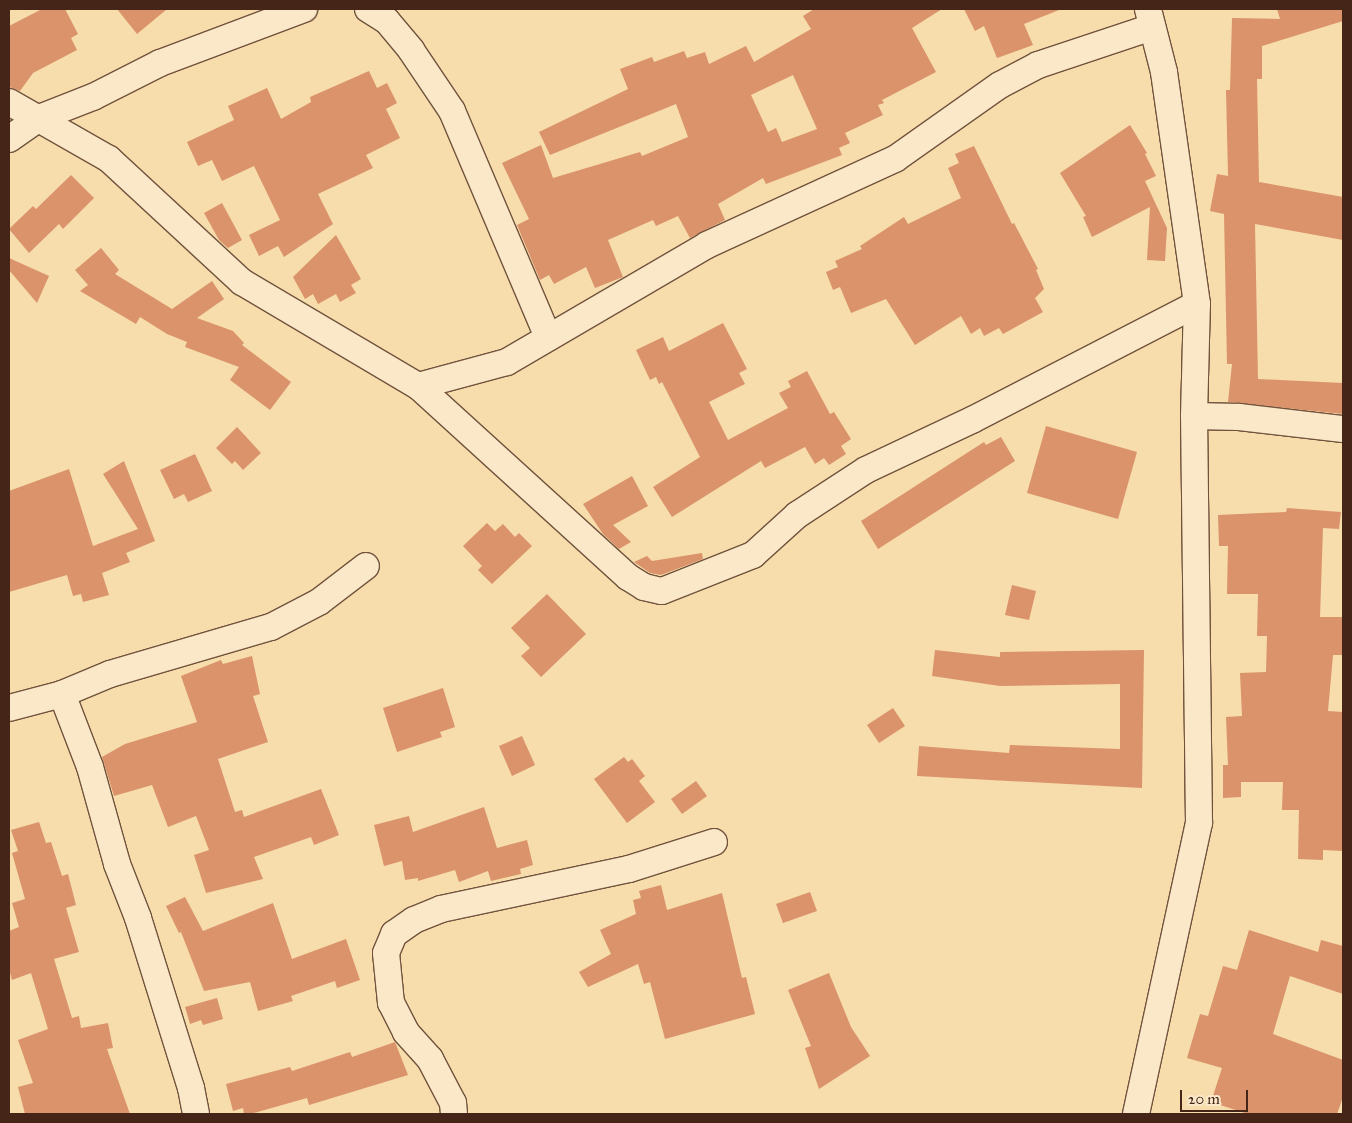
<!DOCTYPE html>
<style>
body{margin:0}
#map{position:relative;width:1352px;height:1123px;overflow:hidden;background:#f7dcac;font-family:"IM FELL Great Primer",serif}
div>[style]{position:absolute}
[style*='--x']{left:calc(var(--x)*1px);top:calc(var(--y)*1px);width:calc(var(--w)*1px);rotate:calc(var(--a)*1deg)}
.building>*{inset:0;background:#da936a}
.roads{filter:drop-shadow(1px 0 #71533d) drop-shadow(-1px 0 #71533d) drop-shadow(0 1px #71533d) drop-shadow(0 -1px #71533d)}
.minor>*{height:26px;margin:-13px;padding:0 13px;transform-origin:13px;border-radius:13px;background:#fae8c9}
span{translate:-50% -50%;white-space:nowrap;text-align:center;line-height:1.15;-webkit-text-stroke:4px #fae8c9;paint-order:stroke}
.frame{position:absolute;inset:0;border:10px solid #442518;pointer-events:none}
.scale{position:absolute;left:1180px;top:1090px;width:68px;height:22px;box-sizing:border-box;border:2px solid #442518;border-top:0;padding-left:6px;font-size:15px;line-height:18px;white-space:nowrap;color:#442518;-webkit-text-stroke:4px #fae8c9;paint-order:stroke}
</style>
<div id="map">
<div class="building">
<div style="clip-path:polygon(42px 9px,65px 9px,78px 34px,71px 38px,77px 50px,33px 73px,20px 91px,9px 87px,9px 26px)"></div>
<div style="clip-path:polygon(117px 9px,167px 9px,137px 34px)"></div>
<div style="clip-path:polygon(evenodd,814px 9px,942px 9px,912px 28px,936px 72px,882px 100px,884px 103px,878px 105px,883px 115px,845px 133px,850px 143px,839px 148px,842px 155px,766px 184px,763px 178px,718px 204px,725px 220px,690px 238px,678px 216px,656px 226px,653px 220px,608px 240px,623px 277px,595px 288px,586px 267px,554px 284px,549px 275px,540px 280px,517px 225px,529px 219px,502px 163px,541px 145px,553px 178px,640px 152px,642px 156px,688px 137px,676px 104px,550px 155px,539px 132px,628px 89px,620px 69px,652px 57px,654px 62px,684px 51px,687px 58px,705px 52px,709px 64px,746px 46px,754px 62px,811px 29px,803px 16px,814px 9px,793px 75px,817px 129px,782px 142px,776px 128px,768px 132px,751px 95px,793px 75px)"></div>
<div style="clip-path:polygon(964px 9px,1059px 9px,1059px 10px,1024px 24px,1033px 45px,997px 58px,984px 26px,975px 31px)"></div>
<div style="clip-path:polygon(1277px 9px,1343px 9px,1343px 21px,1262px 46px,1262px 79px,1257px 79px,1259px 182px,1343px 197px,1343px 240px,1255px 224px,1258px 379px,1343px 383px,1343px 414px,1228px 402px,1232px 364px,1227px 364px,1224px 214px,1210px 211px,1217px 174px,1228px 176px,1226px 90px,1230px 90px,1232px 18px,1280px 19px)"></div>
<div style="clip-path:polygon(369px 71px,377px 88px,387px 83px,397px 103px,386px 109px,400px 138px,366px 155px,373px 168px,318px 194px,333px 224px,284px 257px,278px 246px,259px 256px,249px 235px,280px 220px,254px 166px,222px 181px,212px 160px,198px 166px,187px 142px,234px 120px,228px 106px,267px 88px,281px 119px,311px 102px,310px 97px)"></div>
<div style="clip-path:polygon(1130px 125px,1147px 153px,1145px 154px,1156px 176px,1145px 181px,1167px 228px,1165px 261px,1147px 260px,1150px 207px,1092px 237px,1083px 217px,1086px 216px,1060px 173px)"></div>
<div style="clip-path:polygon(974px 146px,1012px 224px,1014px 223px,1038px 269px,1036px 270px,1044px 289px,1035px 298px,1043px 312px,1003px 334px,999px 328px,984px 336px,980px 328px,971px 334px,961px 316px,915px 345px,886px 299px,851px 313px,840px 287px,833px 290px,826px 272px,838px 267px,835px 261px,862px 249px,860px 246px,904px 217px,908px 224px,961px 198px,948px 168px,959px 163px,955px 154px)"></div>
<div style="clip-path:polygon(71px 175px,94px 198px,63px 229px,59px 224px,29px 253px,9px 229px,33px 206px,36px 209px)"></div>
<div style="clip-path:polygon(222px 203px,242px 240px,228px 248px,219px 240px,204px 213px)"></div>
<div style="clip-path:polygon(336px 235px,361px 279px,351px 285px,356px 293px,340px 302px,336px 294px,318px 304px,313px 294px,305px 299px,293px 277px)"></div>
<div style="clip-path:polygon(101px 248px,119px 270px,115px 274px,172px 309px,212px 281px,224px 299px,197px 318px,233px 331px,244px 343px,242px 345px,291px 382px,270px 410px,230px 380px,239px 367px,185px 347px,187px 342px,167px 334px,140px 317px,136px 324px,80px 291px,88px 285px,75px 270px)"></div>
<div style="clip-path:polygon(9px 258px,49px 276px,37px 303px,9px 270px)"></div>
<div style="clip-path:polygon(723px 323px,747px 369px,739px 373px,745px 384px,709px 402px,728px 440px,788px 408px,779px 393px,791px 387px,788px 381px,807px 371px,830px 414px,834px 412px,851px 439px,841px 446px,846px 454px,829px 465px,824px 458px,815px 464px,805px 447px,765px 468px,761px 461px,672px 517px,653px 487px,700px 457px,662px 382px,659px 384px,656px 377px,650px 380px,636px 350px,663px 337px,669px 351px)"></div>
<div style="clip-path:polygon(1046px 426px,1137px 452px,1118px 519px,1027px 493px)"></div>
<div style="clip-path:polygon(237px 427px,261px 453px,243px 470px,235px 461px,232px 464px,216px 448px)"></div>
<div style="clip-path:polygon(1001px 437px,1015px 461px,878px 549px,861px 521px,984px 442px,986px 445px)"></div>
<div style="clip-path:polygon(195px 454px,212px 491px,188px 502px,184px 494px,174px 499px,160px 470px)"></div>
<div style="clip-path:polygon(124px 461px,155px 541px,126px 553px,130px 562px,102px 573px,109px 595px,83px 602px,81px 594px,73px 596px,67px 575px,9px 592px,9px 491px,69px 469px,93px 546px,138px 529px,103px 474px)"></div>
<div style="clip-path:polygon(632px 476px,648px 506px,613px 525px,631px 542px,619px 549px,603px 534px,583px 504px)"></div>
<div style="clip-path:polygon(1287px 508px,1341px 512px,1339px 529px,1323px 528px,1320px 617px,1343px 617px,1343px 655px,1333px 655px,1328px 711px,1343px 712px,1343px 851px,1323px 850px,1323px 860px,1298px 859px,1299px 810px,1282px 810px,1283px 782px,1241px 782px,1241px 797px,1223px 798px,1223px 765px,1228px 765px,1226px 717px,1242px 716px,1240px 673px,1266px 672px,1267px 636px,1257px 636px,1258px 594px,1227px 594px,1228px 546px,1219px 546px,1218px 515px,1286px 512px)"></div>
<div style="clip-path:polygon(487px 523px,495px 531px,503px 524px,515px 537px,519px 533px,532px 546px,492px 584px,478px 570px,482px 566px,463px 546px)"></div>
<div style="clip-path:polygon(702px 553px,703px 559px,661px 575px,650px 573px,634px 562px,647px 556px,652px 561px)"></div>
<div style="clip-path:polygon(1012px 585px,1036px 591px,1029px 620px,1005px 615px)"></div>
<div style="clip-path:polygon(547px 594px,586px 634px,541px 677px,521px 656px,530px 648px,511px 628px)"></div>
<div style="clip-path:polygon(935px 650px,1000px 657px,1000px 652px,1144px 650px,1142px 788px,917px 776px,919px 746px,1009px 753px,1010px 745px,1120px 749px,1120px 684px,1000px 686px,932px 676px)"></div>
<div style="clip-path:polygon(252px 656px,260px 694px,253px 696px,268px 742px,218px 759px,235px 812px,242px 810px,244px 817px,321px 789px,339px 835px,314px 845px,311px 837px,254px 857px,263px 879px,206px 893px,194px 855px,209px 850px,196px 816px,168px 827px,152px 785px,114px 796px,102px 757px,125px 744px,197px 722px,181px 676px,221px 660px,223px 664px)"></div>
<div style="clip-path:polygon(443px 688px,455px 727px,440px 732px,442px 737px,397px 752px,383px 708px)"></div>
<div style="clip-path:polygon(893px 708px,905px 726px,879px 743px,867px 725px)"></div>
<div style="clip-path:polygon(522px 736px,535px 765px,512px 776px,499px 746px)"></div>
<div style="clip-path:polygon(624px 757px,628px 762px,632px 759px,645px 776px,639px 781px,655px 802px,627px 823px,594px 779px)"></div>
<div style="clip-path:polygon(696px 781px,707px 796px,682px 814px,671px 799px)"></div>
<div style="clip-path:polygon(484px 807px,497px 848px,527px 840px,533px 865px,520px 869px,521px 874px,491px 881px,488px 871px,459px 882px,455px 870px,418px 881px,418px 878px,405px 880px,402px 861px,384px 866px,374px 825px,409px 816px,413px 832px)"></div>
<div style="clip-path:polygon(39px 822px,46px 843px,51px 842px,62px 876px,68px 874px,76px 905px,66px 908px,79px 952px,54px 959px,72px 1018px,79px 1016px,81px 1028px,108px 1023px,113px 1048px,107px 1049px,130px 1114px,25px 1114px,18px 1087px,33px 1083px,18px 1040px,48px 1029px,31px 973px,12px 980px,9px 969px,9px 931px,19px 927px,12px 903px,25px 899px,12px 853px,18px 851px,11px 830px)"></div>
<div style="clip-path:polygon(661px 885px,667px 910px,722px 893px,742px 978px,746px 977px,755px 1014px,665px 1039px,650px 982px,644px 984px,638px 964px,588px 987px,579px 972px,611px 954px,600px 930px,636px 914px,633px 900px,641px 898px,639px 891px)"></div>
<div style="clip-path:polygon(810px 892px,817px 911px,783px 923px,776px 904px)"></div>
<div style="clip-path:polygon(185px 897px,203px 931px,273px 903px,292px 959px,346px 939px,360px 980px,337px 988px,335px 981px,291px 996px,293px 1001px,258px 1011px,250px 982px,204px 991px,181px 932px,179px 933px,166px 906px)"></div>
<div style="clip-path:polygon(1249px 930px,1318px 952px,1321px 940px,1343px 946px,1343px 994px,1290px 976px,1273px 1034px,1343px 1060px,1343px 1097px,1337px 1114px,1248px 1114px,1211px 1102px,1222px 1068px,1187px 1058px,1200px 1014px,1208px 1016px,1223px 966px,1237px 970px)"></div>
<div style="clip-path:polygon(829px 973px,851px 1027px,870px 1056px,819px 1089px,805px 1048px,811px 1046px,788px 990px)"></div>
<div style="clip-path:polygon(217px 998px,223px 1019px,203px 1025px,201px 1020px,190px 1024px,185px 1007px)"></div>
<div style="clip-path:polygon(395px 1042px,408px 1075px,309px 1105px,307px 1098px,250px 1114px,244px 1114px,243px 1108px,233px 1111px,226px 1084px,290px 1067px,292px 1071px,350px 1052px,352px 1057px)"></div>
</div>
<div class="roads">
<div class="minor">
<div style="--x:368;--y:9;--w:22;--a:32"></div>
<div style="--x:387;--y:21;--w:38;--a:50"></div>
<div style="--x:411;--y:50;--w:73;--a:56.1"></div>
<div style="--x:452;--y:111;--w:246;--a:67"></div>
<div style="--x:9;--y:102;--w:115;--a:29.7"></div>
<div style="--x:109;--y:159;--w:181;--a:42.8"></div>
<div style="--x:242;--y:282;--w:204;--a:30.6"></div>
<div style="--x:418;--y:386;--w:284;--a:42.3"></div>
<div style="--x:628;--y:577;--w:19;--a:32"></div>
<div style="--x:644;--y:587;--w:18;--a:13"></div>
<div style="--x:662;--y:591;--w:98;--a:-21.6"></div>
<div style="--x:753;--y:555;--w:59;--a:-42.3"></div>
<div style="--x:797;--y:515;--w:82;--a:-33.1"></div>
<div style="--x:866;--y:470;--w:117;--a:-25.3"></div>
<div style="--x:972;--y:420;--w:253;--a:-27.3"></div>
<div style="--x:9;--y:139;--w:37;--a:-35"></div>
<div style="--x:39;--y:118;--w:58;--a:-21.3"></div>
<div style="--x:93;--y:97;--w:75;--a:-26.9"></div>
<div style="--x:160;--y:63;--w:154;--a:-20.6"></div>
<div style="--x:418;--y:386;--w:92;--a:-15.1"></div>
<div style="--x:507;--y:362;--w:232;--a:-30.3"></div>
<div style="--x:707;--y:245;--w:207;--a:-24.6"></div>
<div style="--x:895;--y:159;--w:128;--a:-35.2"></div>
<div style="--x:1000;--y:85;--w:43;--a:-27.8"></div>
<div style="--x:1038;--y:65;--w:120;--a:-18.4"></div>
<div style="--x:1194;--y:416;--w:45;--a:1.3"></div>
<div style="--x:1239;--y:417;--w:105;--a:6.6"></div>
<div style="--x:62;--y:694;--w:78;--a:69"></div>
<div style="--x:90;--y:767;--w:101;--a:74.4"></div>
<div style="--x:117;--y:864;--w:58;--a:68.7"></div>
<div style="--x:138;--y:918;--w:178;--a:72.7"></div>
<div style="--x:191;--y:1088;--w:26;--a:79"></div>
<div style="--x:9;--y:708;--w:55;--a:-14.8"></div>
<div style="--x:62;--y:694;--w:52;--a:-22.6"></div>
<div style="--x:110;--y:674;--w:168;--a:-16.3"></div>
<div style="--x:271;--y:627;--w:54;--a:-27.5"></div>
<div style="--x:319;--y:602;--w:59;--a:-37.5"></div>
<div style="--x:454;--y:1114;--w:11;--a:-95"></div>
<div style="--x:453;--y:1103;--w:50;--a:-117.6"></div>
<div style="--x:430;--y:1059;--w:36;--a:-132"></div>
<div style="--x:406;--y:1032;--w:33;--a:-117"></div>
<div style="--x:391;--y:1003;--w:50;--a:-95.7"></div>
<div style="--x:386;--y:953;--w:21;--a:-67"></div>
<div style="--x:394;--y:934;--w:24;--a:-35"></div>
<div style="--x:414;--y:920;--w:29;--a:-22"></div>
<div style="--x:441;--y:909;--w:192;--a:-12"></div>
<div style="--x:629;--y:869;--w:89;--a:-17.6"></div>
<div style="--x:1136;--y:1114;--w:298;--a:-77.8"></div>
<div style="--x:1199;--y:823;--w:407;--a:-90.7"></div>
<div style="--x:1194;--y:416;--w:112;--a:-88.5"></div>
<div style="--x:1197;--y:304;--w:234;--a:-98.1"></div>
<div style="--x:1164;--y:72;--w:65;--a:-104.3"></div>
</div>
</div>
<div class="frame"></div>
<div class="scale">20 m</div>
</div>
